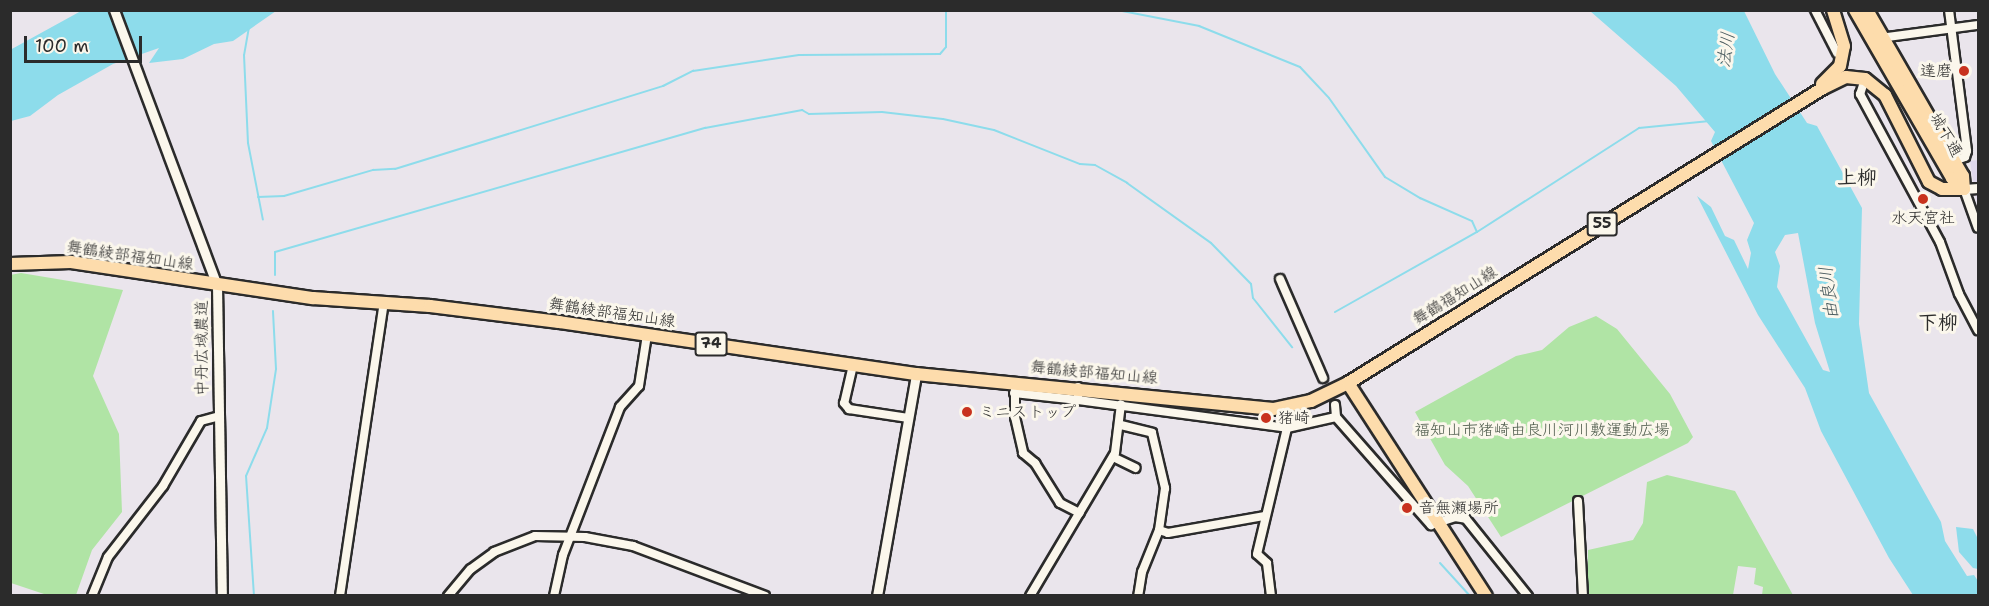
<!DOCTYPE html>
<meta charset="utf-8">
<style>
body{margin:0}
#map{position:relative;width:1989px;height:606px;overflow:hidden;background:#eae5ec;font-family:"Shantell Sans","Klee One",sans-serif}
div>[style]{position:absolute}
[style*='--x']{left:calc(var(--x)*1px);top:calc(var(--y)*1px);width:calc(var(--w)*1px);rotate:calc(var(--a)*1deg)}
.built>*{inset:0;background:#dfd8ec}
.green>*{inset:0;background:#b0e4a5}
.water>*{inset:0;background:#8ddceb}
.stream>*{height:2px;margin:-1px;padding:0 1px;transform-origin:1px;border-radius:1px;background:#8ddceb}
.minor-tunnel>*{height:8px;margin-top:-4px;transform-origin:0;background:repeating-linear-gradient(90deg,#c4c0c5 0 8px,transparent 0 12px)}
.roads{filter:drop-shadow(2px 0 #2b2b2b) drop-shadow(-2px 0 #2b2b2b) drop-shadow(0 2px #2b2b2b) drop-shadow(0 -2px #2b2b2b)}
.minor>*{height:8px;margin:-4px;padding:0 4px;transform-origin:4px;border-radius:4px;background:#fbf7ec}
.tertiary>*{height:9px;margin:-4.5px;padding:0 4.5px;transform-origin:4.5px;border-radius:4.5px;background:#fbf7ec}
.primary>*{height:12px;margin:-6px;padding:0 6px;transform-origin:6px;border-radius:6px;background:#fddcac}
.dots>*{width:16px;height:16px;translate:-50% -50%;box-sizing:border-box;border:3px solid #fbf7ec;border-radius:50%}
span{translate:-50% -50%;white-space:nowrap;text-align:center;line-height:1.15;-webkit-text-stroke:6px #fbf7ec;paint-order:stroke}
.shield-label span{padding:2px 4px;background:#fbf7ec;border:2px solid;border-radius:4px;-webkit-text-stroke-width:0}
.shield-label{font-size:15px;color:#2b2b2b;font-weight:700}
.poi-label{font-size:16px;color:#2b2b2b}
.right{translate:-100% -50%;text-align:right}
.left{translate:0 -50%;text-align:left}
.street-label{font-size:16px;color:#2b2b2b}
.park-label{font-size:16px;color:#4c594a}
.water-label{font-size:18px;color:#44575b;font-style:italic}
.quarter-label{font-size:20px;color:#2b2b2b;font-weight:700}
.frame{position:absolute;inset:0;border:12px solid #2b2b2b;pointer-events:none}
.scale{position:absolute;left:24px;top:36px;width:118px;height:27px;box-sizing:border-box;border:3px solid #2b2b2b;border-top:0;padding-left:8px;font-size:18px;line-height:21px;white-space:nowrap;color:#2b2b2b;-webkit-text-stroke:4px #fbf7ec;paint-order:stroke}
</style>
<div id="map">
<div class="built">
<div style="clip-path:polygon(1978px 160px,1978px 211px,1970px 161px)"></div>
</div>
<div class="green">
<div style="clip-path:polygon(21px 273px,123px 290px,93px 376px,119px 434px,122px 512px,92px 550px,76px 595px,47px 595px,11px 583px,10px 275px)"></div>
<div style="clip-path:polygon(1596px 316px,1617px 329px,1670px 394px,1693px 437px,1688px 443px,1501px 537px,1468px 486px,1445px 465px,1415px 412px,1516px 356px,1542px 350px,1569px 327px)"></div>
<div style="clip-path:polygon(1667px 475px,1735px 491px,1793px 595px,1762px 595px,1763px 587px,1754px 584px,1756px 568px,1738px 566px,1733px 595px,1587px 595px,1588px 550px,1633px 540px,1643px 523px,1647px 482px)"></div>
</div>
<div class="water">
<div style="clip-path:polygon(81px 11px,276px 11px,233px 41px,214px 44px,183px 59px,149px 63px,159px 48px,113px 64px,58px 95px,30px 116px,11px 121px,10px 50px)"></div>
<div style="clip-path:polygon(evenodd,1590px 11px,1744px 11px,1775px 74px,1807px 123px,1817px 126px,1862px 208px,1859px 324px,1869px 393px,1941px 522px,1945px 541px,1967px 576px,1974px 575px,1978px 581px,1978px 595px,1913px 595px,1889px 558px,1821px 431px,1805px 388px,1758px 315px,1697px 196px,1711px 207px,1725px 236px,1734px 240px,1748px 269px,1751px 253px,1747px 240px,1754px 223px,1711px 141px,1715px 132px,1676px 86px,1590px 11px,1798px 233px,1815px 323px,1830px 372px,1823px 370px,1777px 287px,1780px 266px,1775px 252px,1785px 235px,1798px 233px)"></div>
<div style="clip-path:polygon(1956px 527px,1973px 529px,1978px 539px,1978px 569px,1973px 568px,1959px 552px)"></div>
</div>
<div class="stream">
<div style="--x:1117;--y:10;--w:84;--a:11"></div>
<div style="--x:1199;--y:26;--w:109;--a:22.1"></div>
<div style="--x:1300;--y:67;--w:42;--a:46.9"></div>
<div style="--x:1329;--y:98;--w:97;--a:54.7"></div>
<div style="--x:1385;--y:177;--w:41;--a:31"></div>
<div style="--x:1420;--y:198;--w:57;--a:23.9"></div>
<div style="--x:1472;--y:221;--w:12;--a:66"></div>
<div style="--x:249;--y:27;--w:28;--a:100"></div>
<div style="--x:244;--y:55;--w:88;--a:87.4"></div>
<div style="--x:248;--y:143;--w:78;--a:79"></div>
<div style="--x:258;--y:197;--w:26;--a:-2"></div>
<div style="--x:284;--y:196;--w:93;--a:-16.3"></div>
<div style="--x:373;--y:170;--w:22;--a:-3"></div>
<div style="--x:395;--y:169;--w:281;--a:-17.2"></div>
<div style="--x:663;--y:86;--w:34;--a:-27"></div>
<div style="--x:693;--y:71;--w:107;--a:-8.6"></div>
<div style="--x:799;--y:55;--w:141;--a:-0.4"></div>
<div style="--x:940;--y:54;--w:9;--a:-49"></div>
<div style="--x:946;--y:47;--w:37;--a:-90"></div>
<div style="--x:275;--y:275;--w:23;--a:-90"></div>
<div style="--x:275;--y:252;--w:448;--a:-16.1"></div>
<div style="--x:705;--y:128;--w:99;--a:-10.5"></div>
<div style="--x:802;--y:110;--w:8;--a:30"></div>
<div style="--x:809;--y:114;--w:73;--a:-1.6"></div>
<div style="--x:882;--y:112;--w:61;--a:6.5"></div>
<div style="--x:943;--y:119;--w:52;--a:12.2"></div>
<div style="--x:994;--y:130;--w:92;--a:21.6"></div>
<div style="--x:1080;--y:164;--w:15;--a:4"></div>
<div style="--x:1095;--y:165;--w:37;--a:29"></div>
<div style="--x:1127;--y:183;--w:103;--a:35.5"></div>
<div style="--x:1211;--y:243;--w:57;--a:45.7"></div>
<div style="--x:1251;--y:284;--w:14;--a:82"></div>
<div style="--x:1253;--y:298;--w:63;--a:51.5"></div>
<div style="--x:1335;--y:312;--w:163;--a:-29.4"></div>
<div style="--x:1477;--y:232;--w:193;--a:-32.7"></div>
<div style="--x:1639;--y:128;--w:71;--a:-5.6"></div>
<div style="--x:1440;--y:563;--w:45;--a:47.7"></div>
<div style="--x:254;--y:596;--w:120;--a:-93.8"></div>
<div style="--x:246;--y:476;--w:52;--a:-66.4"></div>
<div style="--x:267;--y:428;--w:60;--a:-81.3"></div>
<div style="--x:276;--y:369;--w:58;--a:-93"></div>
</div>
<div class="minor-tunnel">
<div style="--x:1323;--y:378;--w:30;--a:66"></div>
</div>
<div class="roads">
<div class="minor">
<div style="--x:1815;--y:10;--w:48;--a:62.9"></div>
<div style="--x:1949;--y:10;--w:142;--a:82.7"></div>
<div style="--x:1967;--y:151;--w:6;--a:108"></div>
<div style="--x:1965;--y:157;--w:12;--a:160"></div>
<div style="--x:1880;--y:38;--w:99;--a:-7.6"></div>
<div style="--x:1865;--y:79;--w:16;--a:108"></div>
<div style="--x:1860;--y:94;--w:168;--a:61.6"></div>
<div style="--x:1940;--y:242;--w:55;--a:69.9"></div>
<div style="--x:1959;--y:294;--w:41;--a:62.2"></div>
<div style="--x:1964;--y:189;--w:41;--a:70.3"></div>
<div style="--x:1280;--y:279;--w:108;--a:66.5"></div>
<div style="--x:853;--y:365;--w:39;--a:103"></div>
<div style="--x:844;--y:403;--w:8;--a:50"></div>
<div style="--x:849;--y:409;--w:60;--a:8.7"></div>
<div style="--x:1015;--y:382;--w:35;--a:90"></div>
<div style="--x:1015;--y:417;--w:37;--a:77"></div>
<div style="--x:1023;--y:453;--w:16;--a:40"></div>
<div style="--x:1035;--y:463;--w:47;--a:58"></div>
<div style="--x:1060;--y:503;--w:22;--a:27"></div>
<div style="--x:1078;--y:387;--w:13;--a:90"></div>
<div style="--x:1078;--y:400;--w:211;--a:7.6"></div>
<div style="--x:1287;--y:428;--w:50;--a:-12.7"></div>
<div style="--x:1336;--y:417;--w:144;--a:48.7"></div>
<div style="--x:1431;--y:525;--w:25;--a:-18"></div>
<div style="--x:1455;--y:517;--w:11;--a:10"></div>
<div style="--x:1466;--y:519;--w:99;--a:51.2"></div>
<div style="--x:1014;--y:393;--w:64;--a:6.2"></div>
<div style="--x:1335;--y:405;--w:12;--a:85"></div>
<div style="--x:1121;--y:425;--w:32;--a:14"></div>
<div style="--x:1152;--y:433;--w:57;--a:76.7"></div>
<div style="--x:1165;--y:488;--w:42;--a:98.1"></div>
<div style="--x:1159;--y:530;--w:45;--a:112"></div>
<div style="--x:1142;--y:572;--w:24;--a:99"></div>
<div style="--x:1113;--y:457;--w:25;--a:26"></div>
<div style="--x:1578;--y:501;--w:95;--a:87"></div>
<div style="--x:1159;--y:530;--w:9;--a:18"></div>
<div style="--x:1168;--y:533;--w:97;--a:-10"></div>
<div style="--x:92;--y:596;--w:42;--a:-67.7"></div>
<div style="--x:108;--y:557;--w:90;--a:-52.2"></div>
<div style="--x:163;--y:486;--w:75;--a:-59.7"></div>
<div style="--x:201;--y:421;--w:16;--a:-15"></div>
<div style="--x:340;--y:596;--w:296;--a:-81.5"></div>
<div style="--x:448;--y:596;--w:35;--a:-50"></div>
<div style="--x:471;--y:569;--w:29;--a:-36"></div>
<div style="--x:494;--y:552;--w:44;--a:-21.3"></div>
<div style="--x:535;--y:536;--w:50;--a:1.1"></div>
<div style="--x:585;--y:537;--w:49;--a:10.6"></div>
<div style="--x:633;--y:546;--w:141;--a:20.7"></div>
<div style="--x:554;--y:596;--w:42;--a:-77.6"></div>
<div style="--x:563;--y:555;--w:159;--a:-68.9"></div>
<div style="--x:620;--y:407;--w:28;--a:-48"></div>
<div style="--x:639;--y:386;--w:52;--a:-81.1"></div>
<div style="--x:1030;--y:596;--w:166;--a:-59.3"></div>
<div style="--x:1115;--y:453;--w:49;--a:-83"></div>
<div style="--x:1271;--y:596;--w:33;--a:-97"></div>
<div style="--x:1267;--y:563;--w:13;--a:-138"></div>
<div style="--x:1257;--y:554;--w:130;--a:-76.6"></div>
</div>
<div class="tertiary">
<div style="--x:114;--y:10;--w:294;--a:69.5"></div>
<div style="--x:217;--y:285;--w:311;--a:89.1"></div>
<div style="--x:1964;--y:189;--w:14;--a:-4"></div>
<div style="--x:877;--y:596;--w:225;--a:-80"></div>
</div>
<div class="primary">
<div style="--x:1855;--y:10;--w:194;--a:60"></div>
<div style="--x:1952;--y:178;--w:16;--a:43"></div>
<div style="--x:1867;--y:10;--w:192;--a:60"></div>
<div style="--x:1963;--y:176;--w:13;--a:86"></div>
<div style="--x:1822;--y:84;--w:25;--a:-45"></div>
<div style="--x:1840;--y:66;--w:20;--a:-79"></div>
<div style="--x:1844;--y:46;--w:38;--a:-107"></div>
<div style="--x:10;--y:264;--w:61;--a:-1.9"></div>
<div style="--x:71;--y:262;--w:245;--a:8.5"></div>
<div style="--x:313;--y:298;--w:117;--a:3.9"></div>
<div style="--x:430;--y:306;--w:130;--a:7.1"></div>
<div style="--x:559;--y:322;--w:361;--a:8.3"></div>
<div style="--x:916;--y:374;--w:359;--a:5.6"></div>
<div style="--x:1273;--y:409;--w:39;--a:-12"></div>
<div style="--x:1311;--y:401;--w:41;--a:-25.9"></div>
<div style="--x:1348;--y:383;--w:559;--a:-31.84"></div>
<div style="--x:1823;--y:88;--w:25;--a:-26"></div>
<div style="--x:1846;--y:77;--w:19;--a:6"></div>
<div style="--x:1865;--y:79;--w:26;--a:39"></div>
<div style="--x:1885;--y:95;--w:97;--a:63.2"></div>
<div style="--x:1929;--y:182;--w:15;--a:28"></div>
<div style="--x:1942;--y:189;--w:22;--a:0"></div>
<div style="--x:1348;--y:383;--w:254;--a:57.1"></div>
</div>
</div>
<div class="dots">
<div style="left:1964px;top:71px;background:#c8321e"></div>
<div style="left:1923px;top:199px;background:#c8321e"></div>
<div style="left:967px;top:412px;background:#c8321e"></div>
<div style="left:1266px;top:418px;background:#c8321e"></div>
<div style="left:1407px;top:508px;background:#c8321e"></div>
</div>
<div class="shield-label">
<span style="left:1602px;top:224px">55</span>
<span style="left:711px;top:344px">74</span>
</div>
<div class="poi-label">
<span class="right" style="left:1952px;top:71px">達磨</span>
<span style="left:1923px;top:218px">水天宮社</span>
<span class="left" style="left:979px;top:412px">ミニストップ</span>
<span class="left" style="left:1278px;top:418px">猪崎</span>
<span class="left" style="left:1419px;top:508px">音無瀬場所</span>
</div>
<div class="street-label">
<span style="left:1946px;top:135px;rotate:60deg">城下通</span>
<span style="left:130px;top:256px;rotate:8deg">舞鶴綾部福知山線</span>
<span style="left:1455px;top:296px;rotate:-32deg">舞鶴福知山線</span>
<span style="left:612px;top:313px;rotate:8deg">舞鶴綾部福知山線</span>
<span style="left:202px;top:348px;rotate:-90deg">中丹広域農道</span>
<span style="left:1094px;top:373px;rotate:5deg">舞鶴綾部福知山線</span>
</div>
<div class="park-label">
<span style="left:1542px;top:430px">福知山市猪崎由良川河川敷運動広場</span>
</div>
<div class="water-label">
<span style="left:1726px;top:50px;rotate:-82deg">法川</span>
<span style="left:1829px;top:293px;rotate:-97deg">由良川</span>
</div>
<div class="quarter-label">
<span style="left:1857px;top:177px">上柳</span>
<span style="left:1938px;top:322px">下柳</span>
</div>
<div class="frame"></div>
<div class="scale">100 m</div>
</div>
